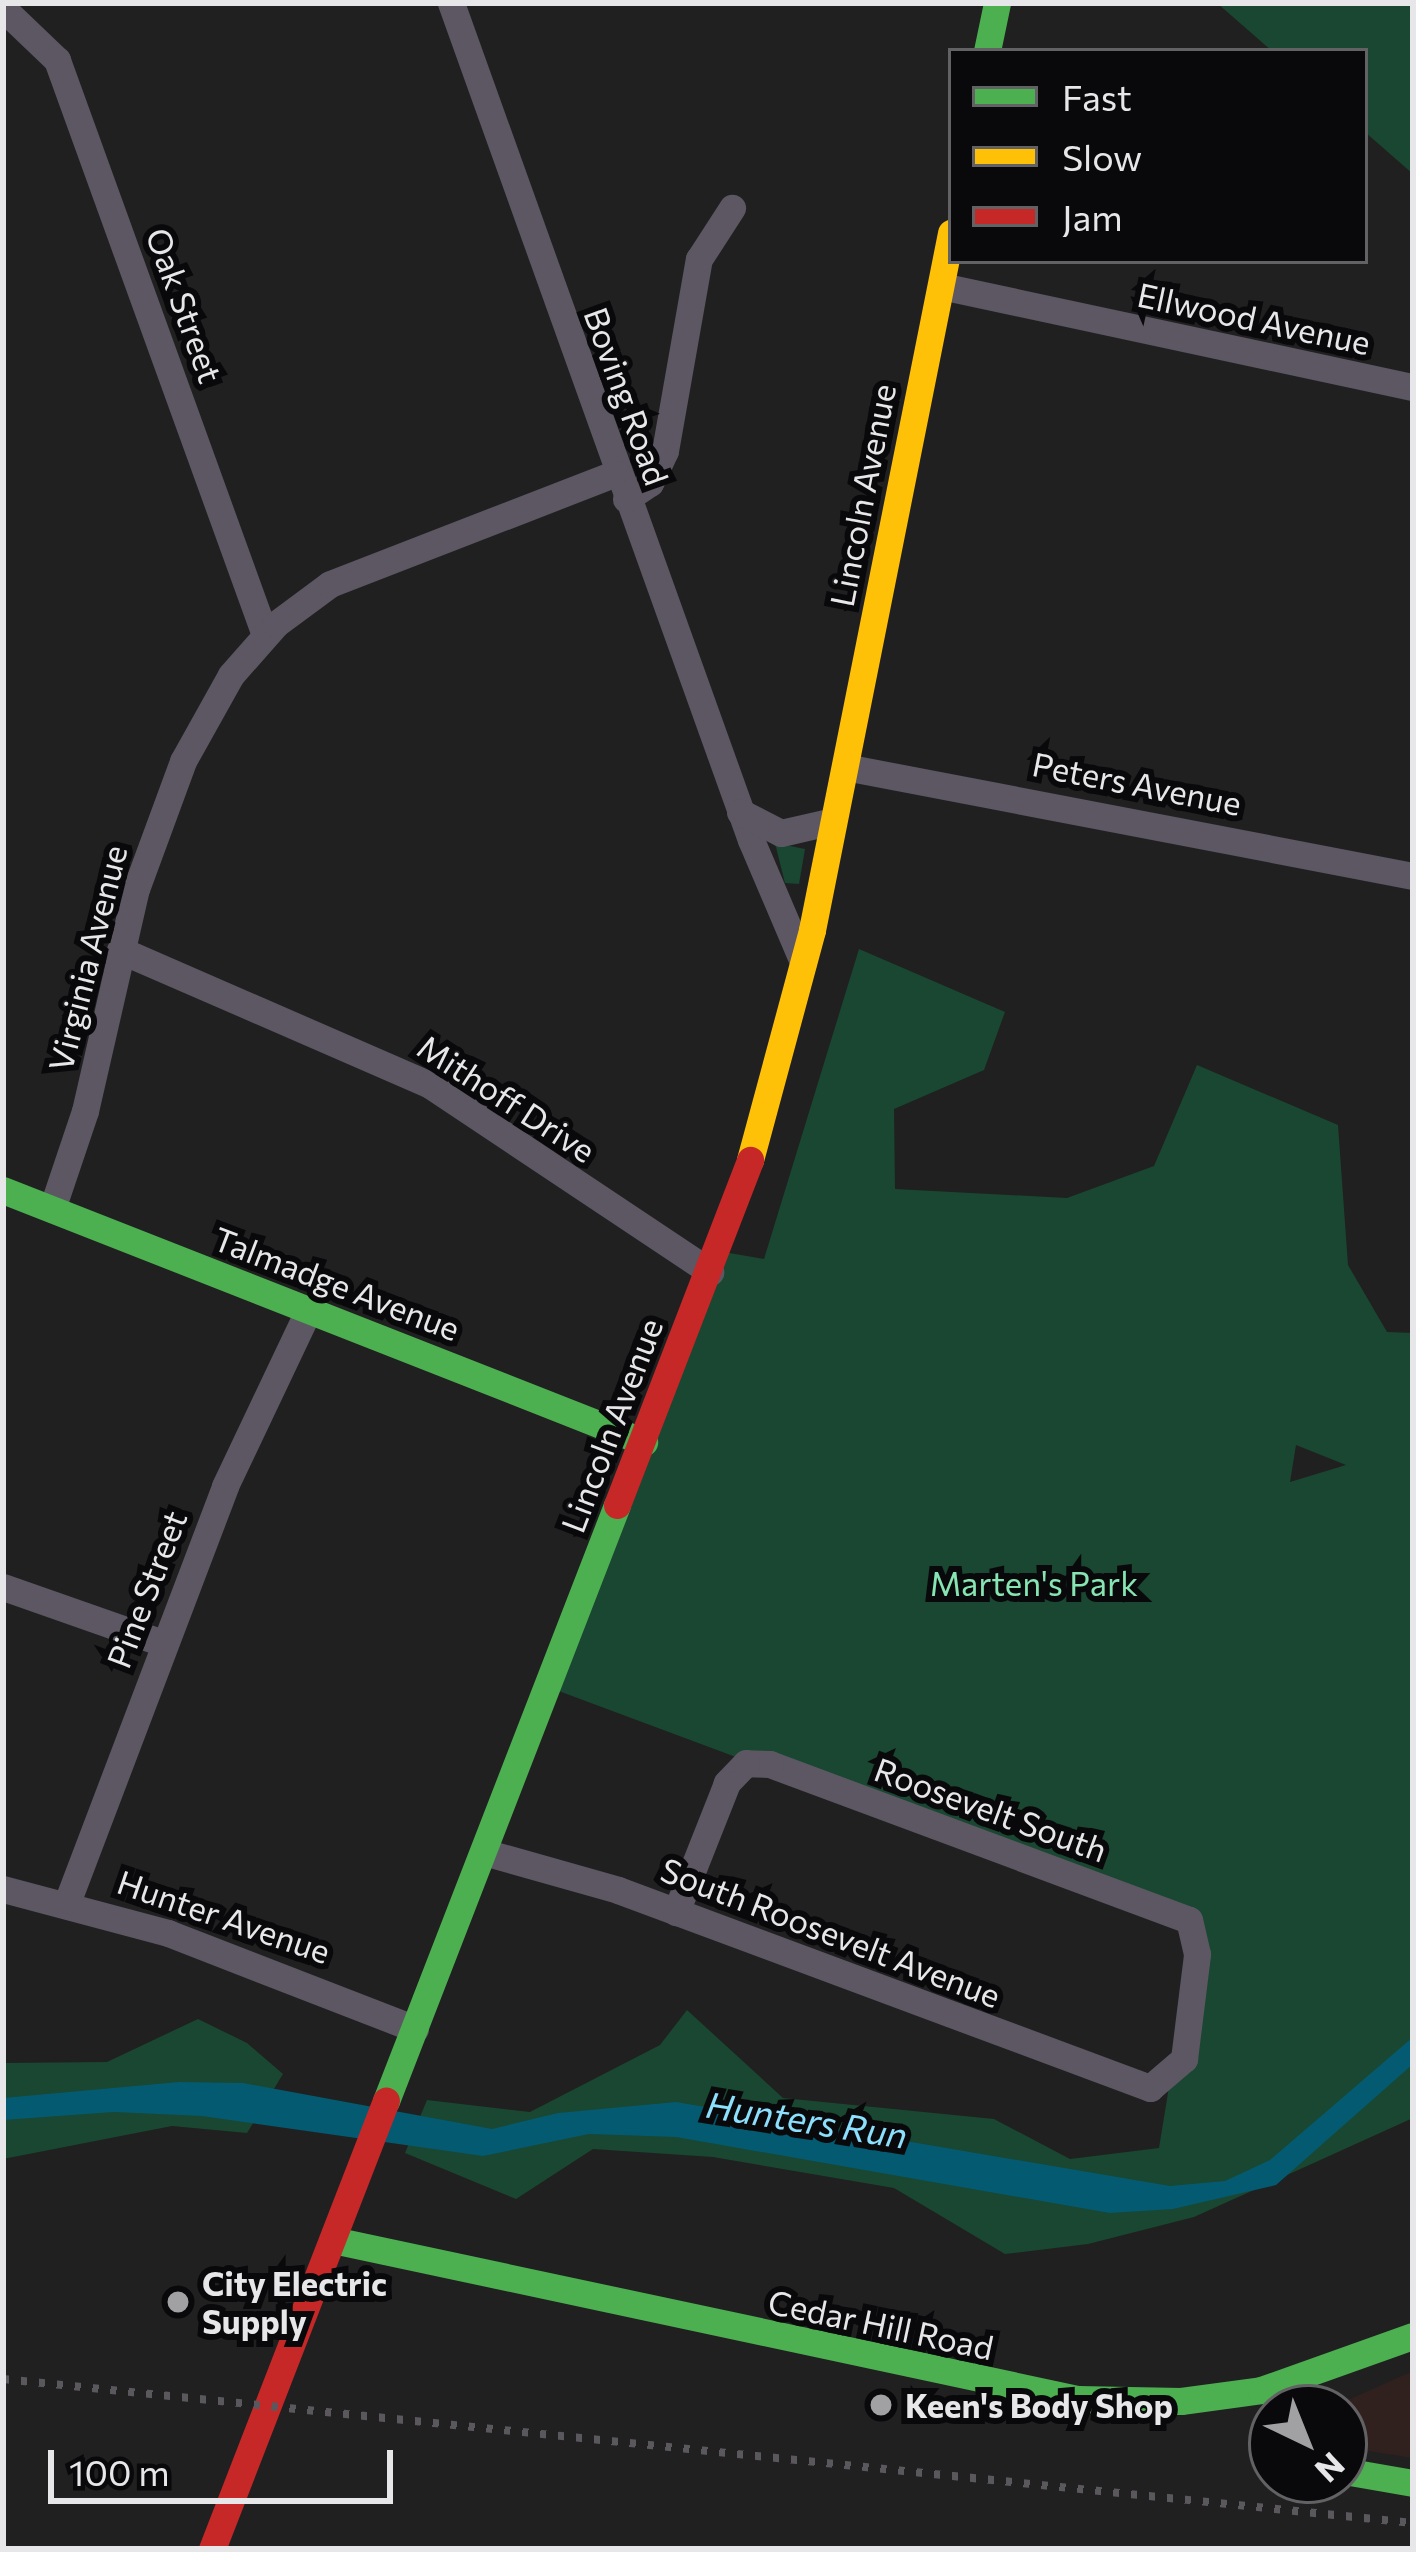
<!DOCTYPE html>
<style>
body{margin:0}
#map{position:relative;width:1416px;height:2552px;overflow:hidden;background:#202021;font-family:Commissioner,sans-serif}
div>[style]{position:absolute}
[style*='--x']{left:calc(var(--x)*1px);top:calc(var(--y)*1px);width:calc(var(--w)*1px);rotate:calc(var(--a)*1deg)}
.industrial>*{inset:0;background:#31211e}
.green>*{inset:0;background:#194731}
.water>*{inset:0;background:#045a70}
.street>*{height:27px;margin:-13.5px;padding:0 13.5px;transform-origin:13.5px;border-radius:13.5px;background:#5c5762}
.fast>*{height:27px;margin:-13.5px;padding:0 13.5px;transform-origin:13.5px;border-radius:13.5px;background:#4caf50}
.slow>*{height:27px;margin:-13.5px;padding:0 13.5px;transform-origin:13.5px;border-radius:13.5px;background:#ffc107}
.jam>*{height:27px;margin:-13.5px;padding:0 13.5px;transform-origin:13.5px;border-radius:13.5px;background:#c62828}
.rail>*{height:8px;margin-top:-4px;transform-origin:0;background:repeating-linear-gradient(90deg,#5a575d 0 6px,transparent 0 18px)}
.dots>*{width:33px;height:33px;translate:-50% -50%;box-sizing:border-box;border:6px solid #09090b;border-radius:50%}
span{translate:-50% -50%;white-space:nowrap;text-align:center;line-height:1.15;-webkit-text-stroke:12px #09090b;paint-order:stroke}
.street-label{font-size:33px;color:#e7e7e9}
.park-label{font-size:33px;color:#87e5b4}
.poi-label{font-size:33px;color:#e7e7e9;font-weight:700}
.left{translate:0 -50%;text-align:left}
.water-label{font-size:36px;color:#8ce0fd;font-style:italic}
.frame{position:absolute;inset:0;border:6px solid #e7e7e9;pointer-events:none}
.legend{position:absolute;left:948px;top:48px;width:420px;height:216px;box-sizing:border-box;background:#09090b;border:3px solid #626264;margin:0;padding:15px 21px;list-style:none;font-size:36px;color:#e7e7e9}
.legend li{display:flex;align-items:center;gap:24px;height:60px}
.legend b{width:60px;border:3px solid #626264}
.north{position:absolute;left:1248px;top:2384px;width:120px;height:120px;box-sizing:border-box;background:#09090b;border:3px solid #626264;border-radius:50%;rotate:137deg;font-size:33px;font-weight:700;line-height:48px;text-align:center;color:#e7e7e9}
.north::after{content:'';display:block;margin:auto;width:42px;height:54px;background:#a1a1a3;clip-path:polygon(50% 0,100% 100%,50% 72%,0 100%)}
.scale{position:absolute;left:48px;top:2450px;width:345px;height:54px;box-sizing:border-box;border:6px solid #e7e7e9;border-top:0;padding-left:15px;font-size:36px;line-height:42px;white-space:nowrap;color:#e7e7e9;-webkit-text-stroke:9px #09090b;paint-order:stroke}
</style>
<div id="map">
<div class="industrial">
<div style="clip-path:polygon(1413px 2371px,1413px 2458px,1344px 2447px,1344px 2408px,1337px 2405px)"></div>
</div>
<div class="green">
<div style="clip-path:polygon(1217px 3px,1413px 3px,1413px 174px,1365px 132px,1365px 51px,1272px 51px)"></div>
<div style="clip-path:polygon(775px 843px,805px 849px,799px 884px,785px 883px)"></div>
<div style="clip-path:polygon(evenodd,859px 949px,1005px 1012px,984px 1070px,894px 1109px,895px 1189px,1067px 1198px,1154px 1166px,1197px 1065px,1338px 1125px,1348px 1265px,1387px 1332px,1413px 1333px,1413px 2118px,1194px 2217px,1088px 2244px,1005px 2254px,894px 2188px,713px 2157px,593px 2149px,516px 2199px,405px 2153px,427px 2100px,530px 2112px,660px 2045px,687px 2010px,783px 2098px,994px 2119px,1070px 2159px,1159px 2148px,1195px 1928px,548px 1687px,718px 1251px,764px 1259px,859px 949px,1296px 1445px,1346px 1465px,1290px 1482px,1296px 1445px)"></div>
<div style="clip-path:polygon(198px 2019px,247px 2043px,283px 2074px,247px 2133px,172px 2126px,3px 2159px,3px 2063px,107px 2062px)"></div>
</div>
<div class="water">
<div style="clip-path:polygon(1413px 2037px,1413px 2064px,1276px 2185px,1173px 2209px,1110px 2213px,676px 2137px,589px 2134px,483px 2156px,202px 2116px,114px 2112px,3px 2120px,3px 2098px,179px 2082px,243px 2083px,492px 2129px,558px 2113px,676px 2102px,1170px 2186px,1225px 2181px,1270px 2160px)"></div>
</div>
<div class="street">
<div style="--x:451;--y:3;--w:889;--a:70.28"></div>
<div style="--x:751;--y:840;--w:133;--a:66.9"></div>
<div style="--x:11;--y:16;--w:64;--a:43.7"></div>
<div style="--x:57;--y:60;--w:611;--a:70.11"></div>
<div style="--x:941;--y:286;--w:483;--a:12.1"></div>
<div style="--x:626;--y:499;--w:29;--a:-34"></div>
<div style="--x:650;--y:483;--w:35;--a:-65"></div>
<div style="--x:665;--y:451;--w:195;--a:-80"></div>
<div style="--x:699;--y:259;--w:61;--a:-57.1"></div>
<div style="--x:845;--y:767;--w:578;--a:10.86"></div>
<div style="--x:740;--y:812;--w:46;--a:27.1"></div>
<div style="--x:781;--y:833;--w:53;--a:-13"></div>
<div style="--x:120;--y:950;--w:338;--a:23.5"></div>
<div style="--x:430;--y:1085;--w:337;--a:33.7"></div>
<div style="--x:52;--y:1209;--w:103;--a:-71.4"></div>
<div style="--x:85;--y:1111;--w:228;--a:-77.1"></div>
<div style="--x:136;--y:889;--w:136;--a:-69.8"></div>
<div style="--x:183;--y:761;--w:98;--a:-60.8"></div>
<div style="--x:231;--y:675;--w:68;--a:-48.6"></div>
<div style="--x:276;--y:624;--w:67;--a:-36.5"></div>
<div style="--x:330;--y:584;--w:307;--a:-21.2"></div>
<div style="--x:3;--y:1587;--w:170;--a:19.3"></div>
<div style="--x:484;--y:1852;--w:139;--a:15.8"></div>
<div style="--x:618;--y:1890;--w:568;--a:20.41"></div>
<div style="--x:1150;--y:2088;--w:45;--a:-40.5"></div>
<div style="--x:1184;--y:2059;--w:106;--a:-82.9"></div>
<div style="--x:1197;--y:1954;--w:35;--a:-103"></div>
<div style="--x:1189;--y:1920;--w:447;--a:-159.6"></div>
<div style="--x:770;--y:1764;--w:24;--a:-178"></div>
<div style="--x:746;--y:1763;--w:28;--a:134"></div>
<div style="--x:727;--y:1783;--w:139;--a:111.6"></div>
<div style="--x:3;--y:1889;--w:171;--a:14.9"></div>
<div style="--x:168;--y:1933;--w:265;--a:21.2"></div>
<div style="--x:68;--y:1900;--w:443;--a:-69.2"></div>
<div style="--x:225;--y:1486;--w:194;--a:-64.6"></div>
</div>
<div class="fast">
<div style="--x:987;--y:51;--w:49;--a:-78.2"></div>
<div style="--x:3;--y:1190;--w:689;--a:21.46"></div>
<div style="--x:386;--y:2101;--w:639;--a:-68.81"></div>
<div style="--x:333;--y:2240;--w:762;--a:12.05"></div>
<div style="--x:1078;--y:2399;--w:103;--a:1.1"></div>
<div style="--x:1181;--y:2401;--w:81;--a:-7.8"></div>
<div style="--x:1261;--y:2390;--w:161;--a:-19.6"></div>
<div style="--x:1344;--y:2471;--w:70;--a:9.9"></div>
</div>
<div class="slow">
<div style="--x:750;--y:1160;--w:238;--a:-74.9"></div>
<div style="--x:812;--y:930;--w:711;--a:-78.72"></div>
</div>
<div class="jam">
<div style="--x:617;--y:1505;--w:370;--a:-68.9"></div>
<div style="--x:212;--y:2549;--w:481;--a:-68.8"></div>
</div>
<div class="rail">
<div style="--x:3;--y:2379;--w:1417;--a:5.83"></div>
</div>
<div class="dots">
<div style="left:178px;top:2302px;background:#a1a1a3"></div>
<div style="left:881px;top:2405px;background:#a1a1a3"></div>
</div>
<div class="street-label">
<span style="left:185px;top:305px;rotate:70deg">Oak Street</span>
<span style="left:1254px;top:318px;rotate:12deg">Ellwood Avenue</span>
<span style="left:627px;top:396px;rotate:70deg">Boving Road</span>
<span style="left:862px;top:495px;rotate:-79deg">Lincoln Avenue</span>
<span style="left:1137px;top:783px;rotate:11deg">Peters Avenue</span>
<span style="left:87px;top:958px;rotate:-76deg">Virginia Avenue</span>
<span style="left:507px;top:1098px;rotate:33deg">Mithoff Drive</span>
<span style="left:337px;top:1283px;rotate:21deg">Talmadge Avenue</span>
<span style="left:611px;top:1425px;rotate:-69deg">Lincoln Avenue</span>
<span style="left:146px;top:1589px;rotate:-69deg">Pine Street</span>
<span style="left:991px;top:1809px;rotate:20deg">Roosevelt South</span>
<span style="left:224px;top:1916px;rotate:19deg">Hunter Avenue</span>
<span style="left:831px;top:1932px;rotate:21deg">South Roosevelt Avenue</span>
<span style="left:881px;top:2324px;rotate:12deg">Cedar Hill Road</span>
</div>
<div class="park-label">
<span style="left:1034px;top:1583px">Marten's Park</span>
</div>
<div class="poi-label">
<span class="left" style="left:202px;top:2302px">City Electric<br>Supply</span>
<span class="left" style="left:905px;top:2405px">Keen's Body Shop</span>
</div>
<div class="water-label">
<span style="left:807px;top:2119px;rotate:9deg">Hunters Run</span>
</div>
<div class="frame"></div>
<ul class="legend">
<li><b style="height:15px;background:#4caf50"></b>Fast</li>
<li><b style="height:15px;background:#ffc107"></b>Slow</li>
<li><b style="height:15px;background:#c62828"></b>Jam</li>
</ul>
<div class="north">N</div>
<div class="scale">100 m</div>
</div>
